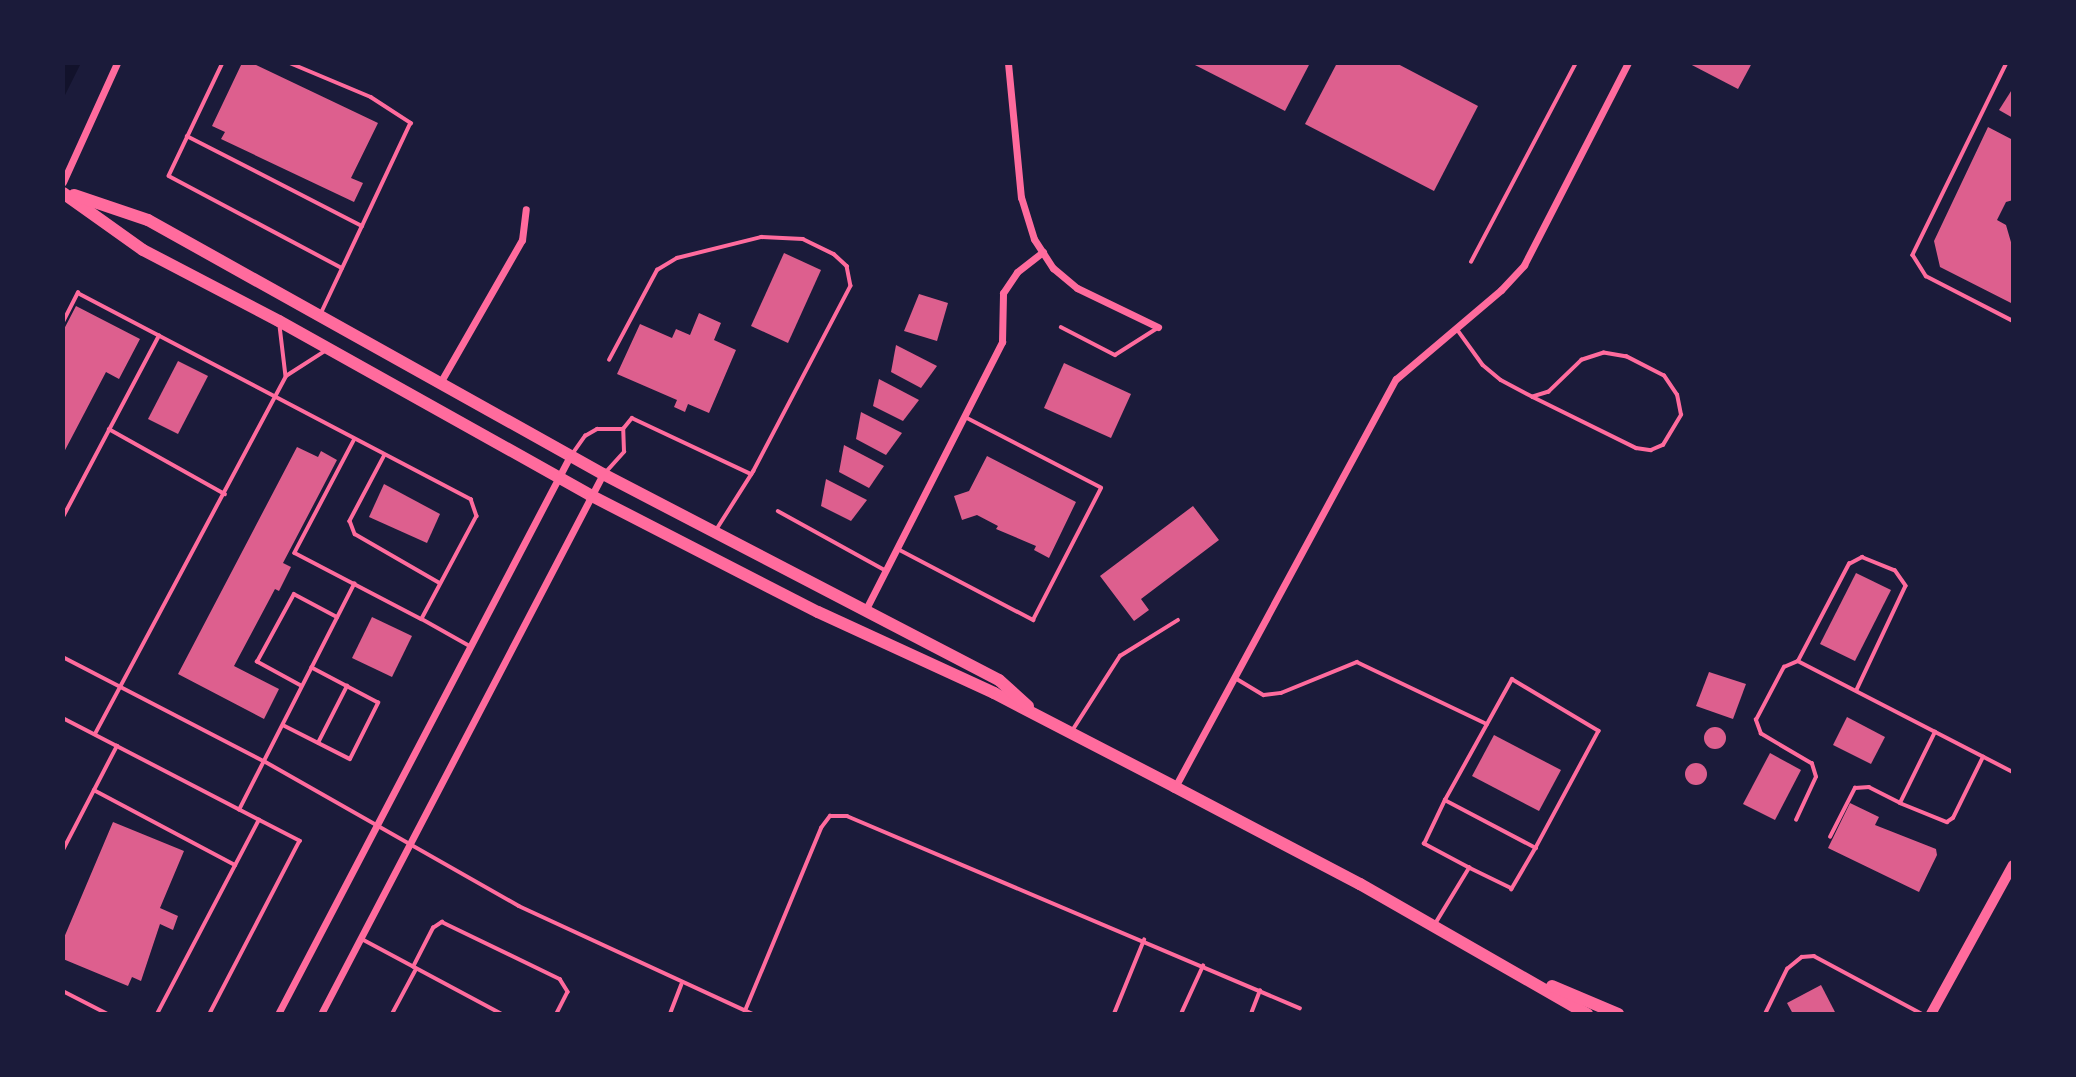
<!DOCTYPE html>
<style>
body{margin:0}
#map{position:relative;width:2076px;height:1077px;overflow:hidden;background:#1b1b3a;font-family:Inter,sans-serif}
div>[style]{position:absolute}
[style*='--x']{left:calc(var(--x)*1px);top:calc(var(--y)*1px);width:calc(var(--w)*1px);rotate:calc(var(--a)*1deg)}
.water>*{inset:0;background:#12122b}
.building>*{inset:0;background:#dd5f8e}
.round{border-radius:50%}
.service>*{height:3.5px;margin:-1.75px;padding:0 1.75px;transform-origin:1.75px;border-radius:1.75px;background:#ff6b9d}
.minor>*{height:7px;margin:-3.5px;padding:0 3.5px;transform-origin:3.5px;border-radius:3.5px;background:#ff6b9d}
.secondary>*{height:10px;margin:-5px;padding:0 5px;transform-origin:5px;border-radius:5px;background:#ff6b9d}
.primary>*{height:12px;margin:-6px;padding:0 6px;transform-origin:6px;border-radius:6px;background:#ff6b9d}
span{translate:-50% -50%;white-space:nowrap;text-align:center;line-height:1.15;-webkit-text-stroke:7px #1b1b3a;paint-order:stroke}
.frame{position:absolute;inset:0;border:65px solid #1b1b3a;pointer-events:none}
</style>
<div id="map">
<div class="water">
<div style="clip-path:polygon(63px 63px,81px 63px,63px 99px)"></div>
</div>
<div class="building">
<div style="clip-path:polygon(242px 63px,252px 63px,378px 123px,351px 178px,363px 183px,354px 202px,221px 139px,225px 132px,212px 126px)"></div>
<div style="clip-path:polygon(1191px 63px,1310px 63px,1285px 111px)"></div>
<div style="clip-path:polygon(1337px 63px,1396px 63px,1478px 106px,1434px 191px,1305px 124px)"></div>
<div style="clip-path:polygon(1688px 63px,1752px 63px,1738px 89px)"></div>
<div style="clip-path:polygon(2013px 88px,2013px 118px,1999px 110px)"></div>
<div style="clip-path:polygon(1988px 127px,2013px 140px,2013px 200px,2006px 202px,1997px 220px,2006px 225px,2013px 249px,2013px 304px,1940px 267px,1934px 241px)"></div>
<div style="clip-path:polygon(784px 253px,821px 270px,788px 343px,751px 326px)"></div>
<div style="clip-path:polygon(919px 294px,948px 303px,937px 341px,904px 331px)"></div>
<div style="clip-path:polygon(76px 306px,140px 339px,119px 379px,106px 372px,63px 454px,63px 331px)"></div>
<div style="clip-path:polygon(699px 313px,721px 323px,714px 340px,736px 350px,709px 413px,688px 404px,685px 412px,674px 407px,677px 400px,617px 374px,640px 324px,672px 338px,676px 329px,690px 335px)"></div>
<div style="clip-path:polygon(896px 345px,937px 366px,921px 388px,891px 372px)"></div>
<div style="clip-path:polygon(178px 361px,208px 376px,178px 434px,148px 419px)"></div>
<div style="clip-path:polygon(1064px 363px,1131px 394px,1111px 438px,1044px 408px)"></div>
<div style="clip-path:polygon(879px 379px,919px 400px,903px 421px,873px 406px)"></div>
<div style="clip-path:polygon(861px 412px,902px 433px,886px 455px,856px 439px)"></div>
<div style="clip-path:polygon(844px 445px,884px 466px,869px 488px,839px 472px)"></div>
<div style="clip-path:polygon(297px 447px,318px 457px,321px 451px,337px 460px,283px 563px,291px 567px,279px 591px,275px 589px,234px 666px,279px 689px,264px 719px,178px 674px)"></div>
<div style="clip-path:polygon(987px 456px,1076px 502px,1049px 558px,1034px 550px,1036px 546px,996px 529px,998px 526px,977px 515px,962px 520px,954px 496px,969px 491px)"></div>
<div style="clip-path:polygon(826px 479px,867px 500px,851px 521px,821px 506px)"></div>
<div style="clip-path:polygon(384px 484px,440px 514px,427px 543px,369px 517px)"></div>
<div style="clip-path:polygon(1193px 506px,1219px 540px,1141px 599px,1149px 610px,1134px 621px,1100px 576px)"></div>
<div style="clip-path:polygon(1856px 573px,1891px 590px,1855px 661px,1820px 644px)"></div>
<div style="clip-path:polygon(372px 617px,412px 636px,392px 677px,352px 658px)"></div>
<div style="clip-path:polygon(1709px 672px,1746px 684px,1733px 719px,1696px 706px)"></div>
<div style="clip-path:polygon(1847px 717px,1885px 737px,1871px 764px,1833px 745px)"></div>
<div class="round" style="left:1704px;top:727px;width:22px;height:22px"></div>
<div style="clip-path:polygon(1494px 735px,1561px 770px,1539px 811px,1472px 776px)"></div>
<div style="clip-path:polygon(1770px 753px,1801px 770px,1775px 820px,1743px 804px)"></div>
<div class="round" style="left:1685px;top:763px;width:22px;height:22px"></div>
<div style="clip-path:polygon(1850px 803px,1879px 817px,1875px 825px,1936px 849px,1937px 855px,1919px 892px,1828px 848px)"></div>
<div style="clip-path:polygon(113px 822px,184px 851px,160px 908px,178px 916px,173px 930px,160px 924px,141px 981px,132px 977px,128px 986px,63px 959px,63px 940px)"></div>
<div style="clip-path:polygon(1821px 985px,1836px 1014px,1793px 1014px,1787px 1003px)"></div>
</div>
<div class="service">
<div style="--x:223;--y:63;--w:125;--a:115.5"></div>
<div style="--x:169;--y:176;--w:196;--a:28"></div>
<div style="--x:290;--y:63;--w:88;--a:22.8"></div>
<div style="--x:371;--y:97;--w:48;--a:33"></div>
<div style="--x:411;--y:123;--w:211;--a:115.2"></div>
<div style="--x:2007;--y:63;--w:214;--a:116.1"></div>
<div style="--x:1913;--y:255;--w:25;--a:58"></div>
<div style="--x:1926;--y:276;--w:98;--a:27.3"></div>
<div style="--x:187;--y:136;--w:197;--a:27.2"></div>
<div style="--x:1471;--y:262;--w:225;--a:-62.2"></div>
<div style="--x:63;--y:322;--w:33;--a:-63"></div>
<div style="--x:78;--y:293;--w:444;--a:27.7"></div>
<div style="--x:471;--y:499;--w:18;--a:71"></div>
<div style="--x:477;--y:516;--w:117;--a:118.1"></div>
<div style="--x:422;--y:619;--w:55;--a:29.4"></div>
<div style="--x:280;--y:326;--w:50;--a:83.2"></div>
<div style="--x:1061;--y:327;--w:61;--a:27.4"></div>
<div style="--x:1115;--y:355;--w:49;--a:-32.4"></div>
<div style="--x:1457;--y:329;--w:44;--a:54.2"></div>
<div style="--x:1483;--y:365;--w:23;--a:40"></div>
<div style="--x:1501;--y:380;--w:36;--a:28"></div>
<div style="--x:1533;--y:397;--w:115;--a:26.3"></div>
<div style="--x:1636;--y:448;--w:15;--a:8"></div>
<div style="--x:1651;--y:450;--w:13;--a:-23"></div>
<div style="--x:1663;--y:445;--w:35;--a:-59"></div>
<div style="--x:1681;--y:415;--w:20;--a:-101"></div>
<div style="--x:1677;--y:395;--w:23;--a:-124"></div>
<div style="--x:1664;--y:376;--w:42;--a:-152.8"></div>
<div style="--x:1627;--y:357;--w:23;--a:-170"></div>
<div style="--x:1604;--y:353;--w:23;--a:162"></div>
<div style="--x:1582;--y:360;--w:46;--a:135.9"></div>
<div style="--x:1549;--y:392;--w:17;--a:163"></div>
<div style="--x:609;--y:360;--w:102;--a:-61.9"></div>
<div style="--x:657;--y:270;--w:23;--a:-31"></div>
<div style="--x:677;--y:258;--w:87;--a:-14"></div>
<div style="--x:761;--y:237;--w:42;--a:2.7"></div>
<div style="--x:803;--y:239;--w:34;--a:26"></div>
<div style="--x:834;--y:254;--w:18;--a:43"></div>
<div style="--x:847;--y:266;--w:20;--a:79"></div>
<div style="--x:851;--y:286;--w:209;--a:117.7"></div>
<div style="--x:754;--y:471;--w:71;--a:122.3"></div>
<div style="--x:109;--y:429;--w:133;--a:29.3"></div>
<div style="--x:355;--y:439;--w:129;--a:117.8"></div>
<div style="--x:295;--y:553;--w:142;--a:27.6"></div>
<div style="--x:573;--y:453;--w:21;--a:-55"></div>
<div style="--x:585;--y:436;--w:14;--a:-30"></div>
<div style="--x:597;--y:429;--w:26;--a:0"></div>
<div style="--x:385;--y:455;--w:75;--a:117.9"></div>
<div style="--x:350;--y:521;--w:14;--a:69"></div>
<div style="--x:355;--y:534;--w:98;--a:30"></div>
<div style="--x:606;--y:472;--w:27;--a:-48"></div>
<div style="--x:624;--y:452;--w:23;--a:-92"></div>
<div style="--x:623;--y:429;--w:14;--a:-51"></div>
<div style="--x:632;--y:418;--w:132;--a:25.2"></div>
<div style="--x:778;--y:511;--w:122;--a:28.9"></div>
<div style="--x:63;--y:517;--w:205;--a:-62.1"></div>
<div style="--x:898;--y:549;--w:153;--a:27.7"></div>
<div style="--x:1033;--y:620;--w:148;--a:-62.7"></div>
<div style="--x:1101;--y:488;--w:152;--a:-152.6"></div>
<div style="--x:63;--y:657;--w:226;--a:27.4"></div>
<div style="--x:264;--y:761;--w:293;--a:29.6"></div>
<div style="--x:519;--y:906;--w:258;--a:24.8"></div>
<div style="--x:1798;--y:661;--w:242;--a:27.3"></div>
<div style="--x:1237;--y:679;--w:31;--a:31"></div>
<div style="--x:1264;--y:695;--w:17;--a:-7"></div>
<div style="--x:1281;--y:693;--w:82;--a:-22.2"></div>
<div style="--x:1357;--y:662;--w:144;--a:25.5"></div>
<div style="--x:301;--y:686;--w:50;--a:-151.4"></div>
<div style="--x:257;--y:662;--w:77;--a:-61.4"></div>
<div style="--x:294;--y:594;--w:49;--a:28.1"></div>
<div style="--x:63;--y:718;--w:267;--a:27.4"></div>
<div style="--x:300;--y:841;--w:195;--a:117.5"></div>
<div style="--x:283;--y:725;--w:75;--a:26.9"></div>
<div style="--x:350;--y:759;--w:63;--a:-63.4"></div>
<div style="--x:378;--y:703;--w:75;--a:-152.1"></div>
<div style="--x:1072;--y:731;--w:89;--a:-57.4"></div>
<div style="--x:1120;--y:656;--w:68;--a:-31.8"></div>
<div style="--x:95;--y:734;--w:406;--a:-61.9"></div>
<div style="--x:286;--y:376;--w:46;--a:-32.7"></div>
<div style="--x:318;--y:743;--w:64;--a:-63"></div>
<div style="--x:94;--y:790;--w:160;--a:28"></div>
<div style="--x:1445;--y:800;--w:138;--a:-61"></div>
<div style="--x:1512;--y:679;--w:101;--a:30.9"></div>
<div style="--x:1599;--y:731;--w:133;--a:118.3"></div>
<div style="--x:1900;--y:803;--w:51;--a:22"></div>
<div style="--x:1947;--y:822;--w:7;--a:-34"></div>
<div style="--x:1953;--y:818;--w:68;--a:-63.8"></div>
<div style="--x:239;--y:810;--w:254;--a:-63"></div>
<div style="--x:1796;--y:820;--w:47;--a:-65.1"></div>
<div style="--x:1816;--y:777;--w:14;--a:-107"></div>
<div style="--x:1812;--y:764;--w:59;--a:-149.5"></div>
<div style="--x:1761;--y:734;--w:15;--a:-110"></div>
<div style="--x:1756;--y:720;--w:60;--a:-62.2"></div>
<div style="--x:1784;--y:667;--w:15;--a:-23"></div>
<div style="--x:1798;--y:661;--w:110;--a:-62.3"></div>
<div style="--x:1849;--y:564;--w:15;--a:-28"></div>
<div style="--x:1862;--y:557;--w:35;--a:22"></div>
<div style="--x:1895;--y:570;--w:19;--a:55"></div>
<div style="--x:1906;--y:586;--w:115;--a:115.2"></div>
<div style="--x:1830;--y:837;--w:55;--a:-63"></div>
<div style="--x:1855;--y:788;--w:14;--a:-4"></div>
<div style="--x:1869;--y:787;--w:35;--a:27"></div>
<div style="--x:1900;--y:803;--w:79;--a:-63.8"></div>
<div style="--x:63;--y:850;--w:117;--a:-62.6"></div>
<div style="--x:1435;--y:924;--w:66;--a:-58.7"></div>
<div style="--x:1469;--y:868;--w:51;--a:-151.9"></div>
<div style="--x:1424;--y:844;--w:49;--a:-64.5"></div>
<div style="--x:1445;--y:800;--w:103;--a:27.8"></div>
<div style="--x:1536;--y:848;--w:48;--a:120.3"></div>
<div style="--x:1512;--y:889;--w:48;--a:-154"></div>
<div style="--x:362;--y:939;--w:159;--a:28.2"></div>
<div style="--x:413;--y:967;--w:44;--a:-62.9"></div>
<div style="--x:433;--y:928;--w:11;--a:-34"></div>
<div style="--x:442;--y:922;--w:131;--a:25.8"></div>
<div style="--x:560;--y:979;--w:15;--a:58"></div>
<div style="--x:568;--y:992;--w:25;--a:117"></div>
<div style="--x:63;--y:991;--w:51;--a:27.1"></div>
<div style="--x:745;--y:1011;--w:198;--a:-67.4"></div>
<div style="--x:821;--y:828;--w:15;--a:-53"></div>
<div style="--x:830;--y:816;--w:17;--a:0"></div>
<div style="--x:847;--y:816;--w:492;--a:23"></div>
<div style="--x:157;--y:1014;--w:219;--a:-62.3"></div>
<div style="--x:392;--y:1014;--w:51;--a:-61.9"></div>
<div style="--x:670;--y:1014;--w:31;--a:-69"></div>
<div style="--x:1114;--y:1014;--w:80;--a:-67.9"></div>
<div style="--x:1181;--y:1014;--w:53;--a:-65.4"></div>
<div style="--x:1251;--y:1014;--w:25;--a:-69"></div>
<div style="--x:1765;--y:1014;--w:50;--a:-63.9"></div>
<div style="--x:1787;--y:969;--w:19;--a:-39"></div>
<div style="--x:1802;--y:957;--w:12;--a:-5"></div>
<div style="--x:1814;--y:956;--w:123;--a:28.2"></div>
</div>
<div class="minor">
<div style="--x:1008;--y:63;--w:135;--a:84.5"></div>
<div style="--x:1021;--y:197;--w:44;--a:72.8"></div>
<div style="--x:1034;--y:239;--w:35;--a:57"></div>
<div style="--x:1053;--y:268;--w:31;--a:40"></div>
<div style="--x:1077;--y:288;--w:90;--a:25.7"></div>
<div style="--x:63;--y:182;--w:131;--a:-65.6"></div>
<div style="--x:440;--y:383;--w:165;--a:-60.2"></div>
<div style="--x:522;--y:240;--w:31;--a:-83"></div>
<div style="--x:866;--y:609;--w:300;--a:-63"></div>
<div style="--x:1002;--y:342;--w:49;--a:-88.8"></div>
<div style="--x:1003;--y:293;--w:25;--a:-56"></div>
<div style="--x:1017;--y:272;--w:33;--a:-38"></div>
<div style="--x:1175;--y:787;--w:464;--a:-61.6"></div>
<div style="--x:1396;--y:379;--w:138;--a:-40.3"></div>
<div style="--x:1501;--y:290;--w:34;--a:-47"></div>
<div style="--x:1524;--y:265;--w:227;--a:-62.8"></div>
<div style="--x:278;--y:1014;--w:630;--a:-62.38"></div>
<div style="--x:321;--y:1014;--w:609;--a:-62.43"></div>
</div>
<div class="secondary">
<div style="--x:1931;--y:1014;--w:170;--a:-61.2"></div>
</div>
<div class="primary">
<div style="--x:63;--y:193;--w:98;--a:35.5"></div>
<div style="--x:143;--y:250;--w:153;--a:27.6"></div>
<div style="--x:279;--y:321;--w:356;--a:29.2"></div>
<div style="--x:590;--y:495;--w:256;--a:27.2"></div>
<div style="--x:818;--y:612;--w:194;--a:24.7"></div>
<div style="--x:994;--y:693;--w:204;--a:27.4"></div>
<div style="--x:1175;--y:787;--w:209;--a:27.7"></div>
<div style="--x:1360;--y:884;--w:262;--a:29.8"></div>
<div style="--x:74;--y:195;--w:78;--a:18.7"></div>
<div style="--x:148;--y:220;--w:521;--a:29.17"></div>
<div style="--x:603;--y:474;--w:446;--a:27.5"></div>
<div style="--x:999;--y:680;--w:39;--a:42"></div>
<div style="--x:1552;--y:986;--w:72;--a:23"></div>
</div>
<div class="frame"></div>
</div>
